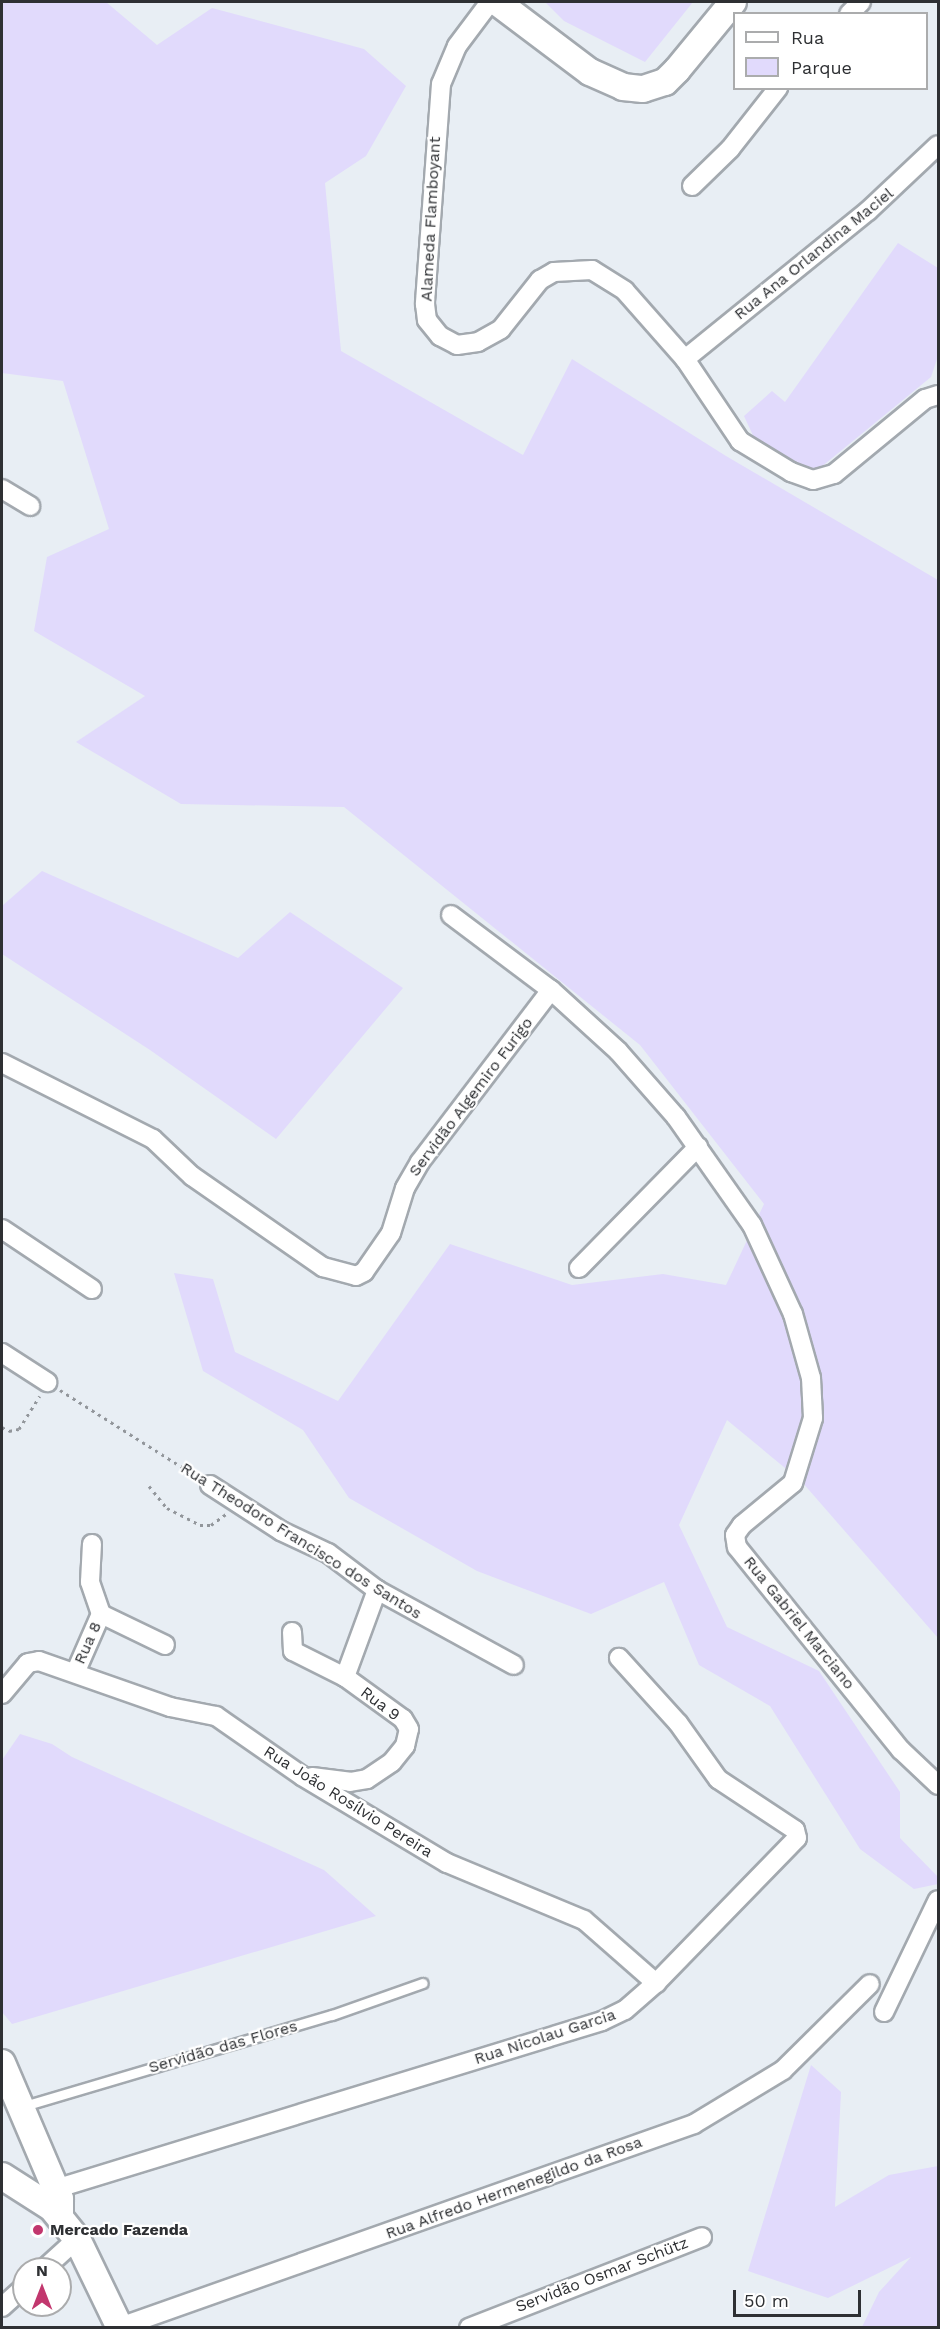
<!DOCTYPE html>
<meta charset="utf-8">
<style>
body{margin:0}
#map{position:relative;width:940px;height:2329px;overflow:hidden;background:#e8eef4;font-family:"Work Sans",sans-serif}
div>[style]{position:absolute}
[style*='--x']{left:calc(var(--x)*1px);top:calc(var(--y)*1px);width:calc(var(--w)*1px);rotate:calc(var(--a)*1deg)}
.green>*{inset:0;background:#e1dafc}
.path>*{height:3px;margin-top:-1.5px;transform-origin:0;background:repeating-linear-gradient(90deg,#92969b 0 3px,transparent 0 7.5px)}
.roads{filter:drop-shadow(2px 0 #a3a9af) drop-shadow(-2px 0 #a3a9af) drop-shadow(0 2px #a3a9af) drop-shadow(0 -2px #a3a9af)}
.lane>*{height:9px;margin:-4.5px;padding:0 4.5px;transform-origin:4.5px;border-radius:4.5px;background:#fff}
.street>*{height:18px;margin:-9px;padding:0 9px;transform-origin:9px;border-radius:9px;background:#fff}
.secondary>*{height:26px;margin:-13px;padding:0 13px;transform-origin:13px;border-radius:13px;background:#fff}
.dots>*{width:16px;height:16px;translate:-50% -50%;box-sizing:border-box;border:3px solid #fff;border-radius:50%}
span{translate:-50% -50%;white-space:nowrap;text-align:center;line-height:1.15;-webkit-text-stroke:4.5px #fff;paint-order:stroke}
.street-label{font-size:16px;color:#2e3033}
.poi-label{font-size:16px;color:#2e3033;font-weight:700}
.left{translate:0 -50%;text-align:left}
.frame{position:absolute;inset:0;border:3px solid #2e3033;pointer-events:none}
.legend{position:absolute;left:733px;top:12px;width:195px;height:78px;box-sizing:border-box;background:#fff;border:2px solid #abacad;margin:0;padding:8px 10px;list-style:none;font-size:18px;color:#2e3033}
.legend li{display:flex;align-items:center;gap:12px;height:30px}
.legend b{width:30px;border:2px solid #abacad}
.north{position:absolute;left:12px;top:2257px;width:60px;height:60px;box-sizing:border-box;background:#fff;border:2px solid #abacad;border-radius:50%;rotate:0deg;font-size:16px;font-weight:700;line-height:24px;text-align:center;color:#2e3033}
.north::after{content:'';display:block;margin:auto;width:21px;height:27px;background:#c2376e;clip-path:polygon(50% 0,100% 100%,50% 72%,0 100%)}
.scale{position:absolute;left:733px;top:2290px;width:128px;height:27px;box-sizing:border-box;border:3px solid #2e3033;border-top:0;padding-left:8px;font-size:18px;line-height:21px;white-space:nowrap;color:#2e3033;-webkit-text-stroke:4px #fff;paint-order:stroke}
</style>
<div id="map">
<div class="green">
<div style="clip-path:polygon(2px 2px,106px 2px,157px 45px,212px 8px,364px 49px,406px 86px,366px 156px,325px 183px,341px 351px,523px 455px,572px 359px,726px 456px,938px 580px,938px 1638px,802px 1482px,727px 1420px,679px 1525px,727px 1627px,819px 1671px,900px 1792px,900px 1838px,938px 1877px,938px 1884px,914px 1889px,860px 1849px,770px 1706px,699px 1665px,664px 1582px,591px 1614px,477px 1571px,349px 1498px,303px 1430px,203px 1371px,174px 1273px,213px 1279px,235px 1352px,338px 1401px,450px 1244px,572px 1285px,663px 1274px,726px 1285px,764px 1204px,640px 1045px,344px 807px,181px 804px,76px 742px,145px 696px,34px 631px,47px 557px,109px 529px,63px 381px,2px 373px)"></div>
<div style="clip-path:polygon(545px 2px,693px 2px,645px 62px,564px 21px)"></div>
<div style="clip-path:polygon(898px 243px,938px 268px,938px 356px,931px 377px,815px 472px,756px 442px,744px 416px,772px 391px,785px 402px)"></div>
<div style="clip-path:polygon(42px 871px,238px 958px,290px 912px,403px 988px,276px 1139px,150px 1050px,2px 954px,2px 906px)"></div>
<div style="clip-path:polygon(20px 1734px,52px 1744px,72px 1757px,324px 1870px,376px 1916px,12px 2024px,2px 2012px,2px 1760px)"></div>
<div style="clip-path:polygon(811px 2065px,841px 2092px,835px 2207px,889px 2175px,938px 2166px,938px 2327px,862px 2327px,879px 2292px,911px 2257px,828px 2298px,748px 2271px)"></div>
</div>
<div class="path">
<div style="--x:60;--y:1390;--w:161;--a:32.3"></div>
<div style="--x:2;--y:1427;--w:8;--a:30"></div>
<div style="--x:9;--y:1431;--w:10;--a:-11"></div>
<div style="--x:19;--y:1429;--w:39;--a:-58"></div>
<div style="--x:149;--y:1486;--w:28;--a:51"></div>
<div style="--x:167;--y:1508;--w:37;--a:27"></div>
<div style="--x:200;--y:1525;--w:11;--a:0"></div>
<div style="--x:211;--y:1525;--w:19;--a:-36"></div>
</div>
<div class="roads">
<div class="lane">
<div style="--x:24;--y:2106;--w:321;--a:-16.5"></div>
<div style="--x:332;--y:2015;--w:96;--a:-19.4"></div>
</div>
<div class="street">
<div style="--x:490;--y:2;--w:55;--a:126.9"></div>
<div style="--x:457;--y:46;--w:41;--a:112.8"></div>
<div style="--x:441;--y:84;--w:221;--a:94.2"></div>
<div style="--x:425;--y:304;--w:16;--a:83"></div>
<div style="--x:427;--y:320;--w:21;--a:51"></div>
<div style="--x:440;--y:336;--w:19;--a:28"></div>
<div style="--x:457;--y:345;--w:21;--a:-8"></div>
<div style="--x:478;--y:342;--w:26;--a:-29"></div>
<div style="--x:501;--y:329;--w:63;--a:-51.5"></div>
<div style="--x:540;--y:280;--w:16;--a:-30"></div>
<div style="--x:554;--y:272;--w:38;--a:-3"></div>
<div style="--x:592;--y:270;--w:39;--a:32"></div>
<div style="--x:625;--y:291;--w:91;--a:48.6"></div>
<div style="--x:685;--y:359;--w:99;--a:56.1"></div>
<div style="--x:740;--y:441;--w:60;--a:31.3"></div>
<div style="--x:791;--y:472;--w:23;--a:20"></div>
<div style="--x:813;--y:480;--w:22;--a:-16"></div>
<div style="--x:834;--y:474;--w:118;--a:-39.5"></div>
<div style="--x:925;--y:399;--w:14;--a:-17"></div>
<div style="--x:849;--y:14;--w:17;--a:-45"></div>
<div style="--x:692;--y:186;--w:53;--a:-44.2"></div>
<div style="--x:730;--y:149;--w:78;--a:-51.8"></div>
<div style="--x:685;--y:359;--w:235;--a:-39"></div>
<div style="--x:868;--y:211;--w:96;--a:-43.3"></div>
<div style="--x:2;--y:489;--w:33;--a:31"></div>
<div style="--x:451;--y:915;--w:125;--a:36.9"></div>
<div style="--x:551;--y:990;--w:91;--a:42.3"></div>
<div style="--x:618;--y:1051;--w:88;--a:48.7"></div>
<div style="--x:676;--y:1117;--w:132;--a:54.9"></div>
<div style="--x:752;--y:1225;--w:98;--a:65.3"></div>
<div style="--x:793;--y:1314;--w:66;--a:74.3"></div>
<div style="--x:811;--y:1378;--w:40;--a:87.1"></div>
<div style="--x:813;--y:1418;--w:68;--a:107.1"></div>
<div style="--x:793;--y:1483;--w:66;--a:140.5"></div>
<div style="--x:742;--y:1525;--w:12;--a:125"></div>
<div style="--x:735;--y:1535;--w:12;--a:81"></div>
<div style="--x:737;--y:1547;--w:261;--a:51.1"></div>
<div style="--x:901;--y:1750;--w:51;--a:43.4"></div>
<div style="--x:2;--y:1063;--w:169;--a:26.7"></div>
<div style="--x:153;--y:1139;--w:54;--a:43.5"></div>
<div style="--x:192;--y:1176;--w:160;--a:34.8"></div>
<div style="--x:323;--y:1267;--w:34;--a:15"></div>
<div style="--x:356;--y:1276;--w:9;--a:-27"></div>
<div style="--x:364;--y:1272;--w:47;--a:-55.3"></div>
<div style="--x:391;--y:1233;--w:47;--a:-72.7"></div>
<div style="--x:405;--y:1188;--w:30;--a:-60"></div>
<div style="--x:420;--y:1162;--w:216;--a:-52.7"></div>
<div style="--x:2;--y:1229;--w:108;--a:33.7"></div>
<div style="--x:579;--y:1268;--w:170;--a:-45.5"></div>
<div style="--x:2;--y:1353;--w:54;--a:32.8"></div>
<div style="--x:210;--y:1485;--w:85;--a:32.9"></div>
<div style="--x:281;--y:1531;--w:52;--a:25.1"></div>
<div style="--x:328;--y:1553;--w:61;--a:37.1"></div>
<div style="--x:377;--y:1590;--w:156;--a:28.7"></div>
<div style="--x:101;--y:1614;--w:71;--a:25.8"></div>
<div style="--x:292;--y:1632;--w:19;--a:87"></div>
<div style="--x:293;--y:1651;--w:58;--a:26.6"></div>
<div style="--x:76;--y:1671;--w:62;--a:-66.3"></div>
<div style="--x:101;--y:1614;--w:34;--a:-109"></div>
<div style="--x:90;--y:1582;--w:38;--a:-87"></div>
<div style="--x:2;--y:1694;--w:40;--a:-50"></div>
<div style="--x:28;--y:1663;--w:11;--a:-10"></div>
<div style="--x:39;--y:1661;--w:139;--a:19.3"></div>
<div style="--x:170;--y:1707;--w:47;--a:11.1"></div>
<div style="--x:216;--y:1716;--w:105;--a:34.9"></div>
<div style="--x:302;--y:1776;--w:169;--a:31"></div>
<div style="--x:447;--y:1863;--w:148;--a:22.6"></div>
<div style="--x:584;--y:1920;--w:96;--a:41.2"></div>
<div style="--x:312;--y:1777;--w:38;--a:7"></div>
<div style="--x:350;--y:1782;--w:17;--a:-10"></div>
<div style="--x:367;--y:1779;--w:30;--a:-34"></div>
<div style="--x:392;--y:1762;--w:21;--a:-51"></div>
<div style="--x:405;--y:1746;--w:17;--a:-77"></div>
<div style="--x:409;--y:1729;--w:12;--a:-121"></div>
<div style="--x:403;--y:1719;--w:72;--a:-144.1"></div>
<div style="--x:345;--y:1677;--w:93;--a:-69.8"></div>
<div style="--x:884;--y:2012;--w:124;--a:-64.3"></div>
<div style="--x:55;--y:2189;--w:572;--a:-17.07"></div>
<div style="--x:602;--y:2021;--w:25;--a:-26"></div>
<div style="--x:625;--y:2010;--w:41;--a:-41.1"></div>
<div style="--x:656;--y:1983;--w:202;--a:-45.8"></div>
<div style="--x:797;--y:1838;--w:8;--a:-104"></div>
<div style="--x:795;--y:1830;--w:92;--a:-146.5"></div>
<div style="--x:718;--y:1779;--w:69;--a:-125.5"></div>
<div style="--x:678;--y:1723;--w:88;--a:-132.2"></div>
<div style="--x:44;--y:2269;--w:45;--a:-42.3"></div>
<div style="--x:2;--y:2307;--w:30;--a:-42"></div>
<div style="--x:120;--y:2327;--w:609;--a:-19.48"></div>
<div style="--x:694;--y:2124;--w:104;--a:-31.2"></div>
<div style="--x:783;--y:2070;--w:122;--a:-44.7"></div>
<div style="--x:469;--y:2328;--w:250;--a:-21.3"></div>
</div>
<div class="secondary">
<div style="--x:497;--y:2;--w:116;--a:37"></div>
<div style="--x:590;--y:72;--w:36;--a:24"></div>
<div style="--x:623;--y:87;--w:20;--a:6"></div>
<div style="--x:643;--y:89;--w:23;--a:-18"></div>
<div style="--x:665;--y:82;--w:17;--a:-45"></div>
<div style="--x:677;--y:70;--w:88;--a:-50.5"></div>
<div style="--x:2;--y:2063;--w:148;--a:66.9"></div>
<div style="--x:60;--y:2199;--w:18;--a:90"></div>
<div style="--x:2;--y:2176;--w:59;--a:32.6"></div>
<div style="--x:52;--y:2208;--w:40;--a:51"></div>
<div style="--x:77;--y:2239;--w:99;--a:64.2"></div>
</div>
</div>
<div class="dots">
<div style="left:38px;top:2230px;background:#c2376e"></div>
</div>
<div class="street-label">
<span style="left:431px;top:219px;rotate:-87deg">Alameda Flamboyant</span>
<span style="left:814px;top:254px;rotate:-39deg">Rua Ana Orlandina Maciel</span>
<span style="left:471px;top:1097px;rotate:-53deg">Servidão Algemiro Furigo</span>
<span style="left:301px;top:1541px;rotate:32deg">Rua Theodoro Francisco dos Santos</span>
<span style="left:799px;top:1623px;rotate:51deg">Rua Gabriel Marciano</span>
<span style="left:88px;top:1643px;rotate:-66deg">Rua 8</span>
<span style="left:380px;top:1704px;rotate:37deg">Rua 9</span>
<span style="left:348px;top:1802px;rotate:32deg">Rua João Rosílvio Pereira</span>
<span style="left:545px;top:2037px;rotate:-18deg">Rua Nicolau Garcia</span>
<span style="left:223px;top:2047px;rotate:-16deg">Servidão das Flores</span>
<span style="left:514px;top:2188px;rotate:-20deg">Rua Alfredo Hermenegildo da Rosa</span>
<span style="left:602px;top:2275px;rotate:-21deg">Servidão Osmar Schütz</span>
</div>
<div class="poi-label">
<span class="left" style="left:50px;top:2230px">Mercado Fazenda</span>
</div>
<div class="frame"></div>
<ul class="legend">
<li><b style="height:8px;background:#fff"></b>Rua</li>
<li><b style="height:16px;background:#e1dafc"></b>Parque</li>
</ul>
<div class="north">N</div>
<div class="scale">50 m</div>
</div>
